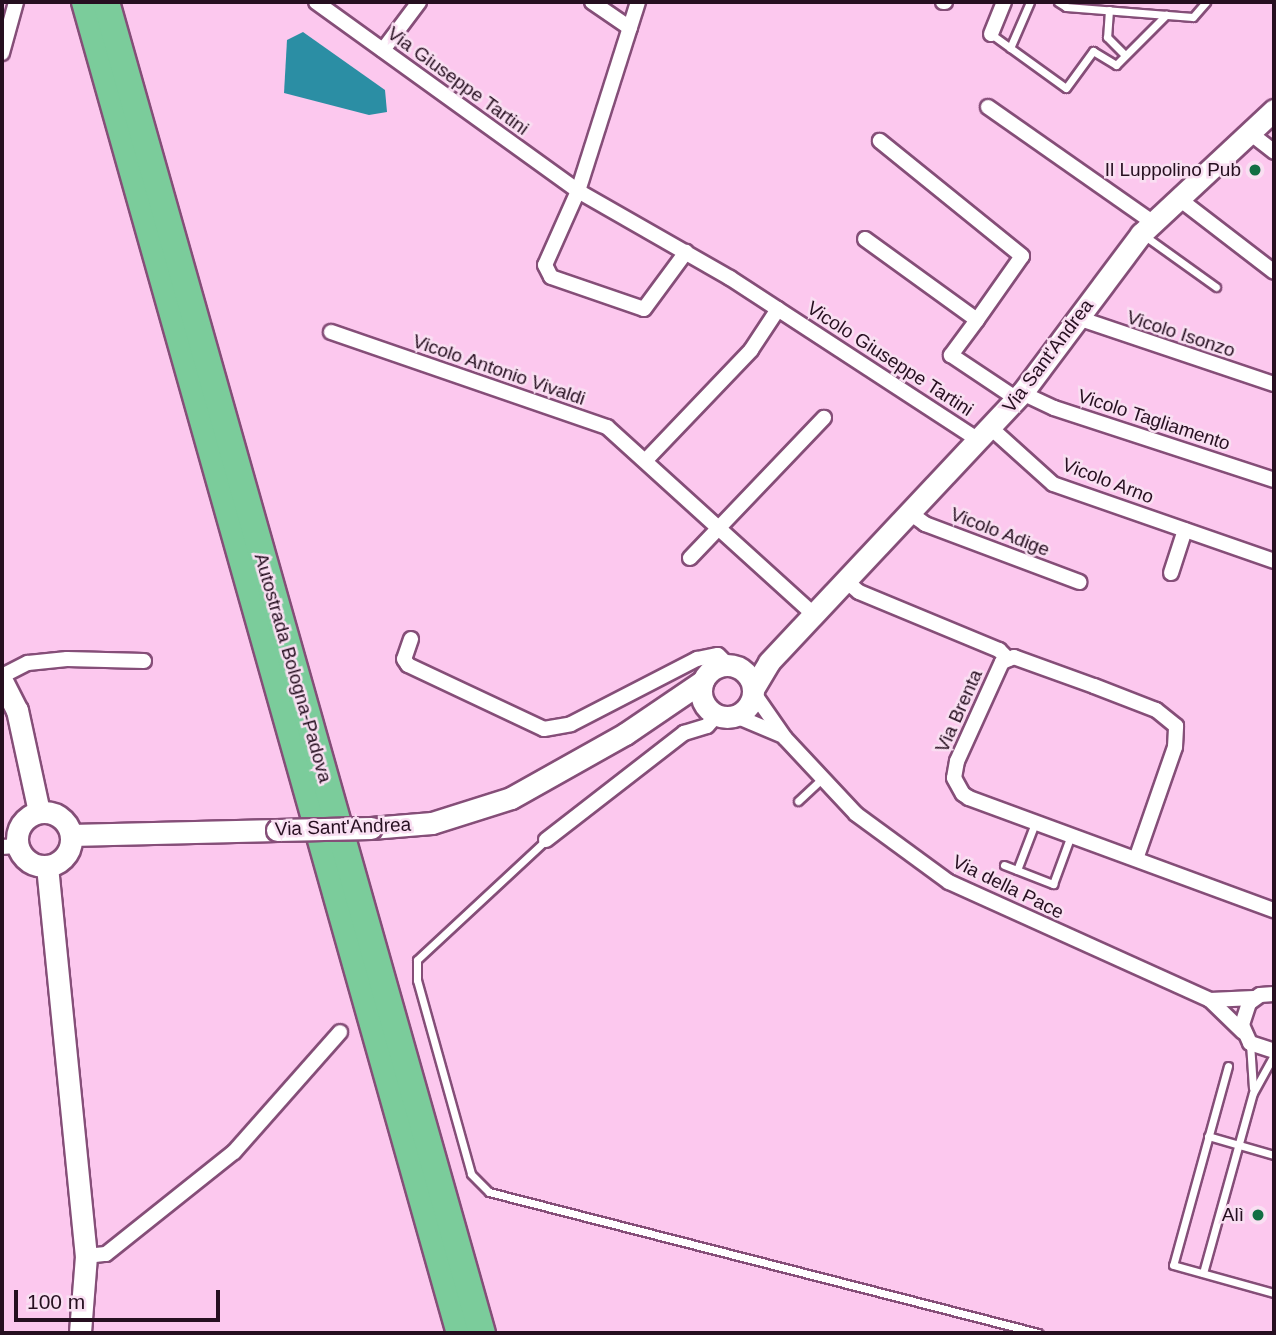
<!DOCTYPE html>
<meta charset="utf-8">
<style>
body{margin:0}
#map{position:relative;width:1276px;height:1335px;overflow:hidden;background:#fcc8ee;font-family:Arial,sans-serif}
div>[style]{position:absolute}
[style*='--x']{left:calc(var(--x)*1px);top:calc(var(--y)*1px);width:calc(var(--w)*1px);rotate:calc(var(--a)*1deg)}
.water>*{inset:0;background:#2b8ea4}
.roads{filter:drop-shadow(2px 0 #854e78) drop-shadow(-2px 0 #854e78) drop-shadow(0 2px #854e78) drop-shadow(0 -2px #854e78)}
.lane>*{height:7px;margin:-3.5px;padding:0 3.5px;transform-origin:3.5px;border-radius:3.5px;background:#fff}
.street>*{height:14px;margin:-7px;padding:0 7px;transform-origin:7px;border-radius:7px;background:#fff}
.secondary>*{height:21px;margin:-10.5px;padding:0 10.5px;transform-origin:10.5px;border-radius:10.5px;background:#fff}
.secondary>.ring{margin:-10.5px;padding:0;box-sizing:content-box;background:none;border:21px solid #fff;border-radius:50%}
.highway>*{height:26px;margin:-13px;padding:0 13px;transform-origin:13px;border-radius:13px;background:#7bcc9b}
.bridges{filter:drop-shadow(2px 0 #854e78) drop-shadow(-2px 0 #854e78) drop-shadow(0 2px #854e78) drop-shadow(0 -2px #854e78)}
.secondary-bridge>*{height:21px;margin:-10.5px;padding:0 10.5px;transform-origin:10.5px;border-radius:10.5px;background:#fff}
.dots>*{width:19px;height:19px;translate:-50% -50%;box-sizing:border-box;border:4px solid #f9dff2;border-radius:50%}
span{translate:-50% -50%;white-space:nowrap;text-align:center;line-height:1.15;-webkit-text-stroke:5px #f9dff2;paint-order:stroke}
.street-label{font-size:19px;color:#260f20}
.poi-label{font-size:19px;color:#260f20}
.right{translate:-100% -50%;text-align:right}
.frame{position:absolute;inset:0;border:4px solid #260f20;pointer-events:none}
.scale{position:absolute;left:14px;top:1290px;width:206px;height:32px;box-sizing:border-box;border:4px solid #260f20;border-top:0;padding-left:9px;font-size:21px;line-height:24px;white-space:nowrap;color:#260f20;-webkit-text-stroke:5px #f9dff2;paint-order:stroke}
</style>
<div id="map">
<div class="water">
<div style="clip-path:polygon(303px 32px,385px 90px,387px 112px,369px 115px,284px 93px,287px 40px)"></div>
</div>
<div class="roads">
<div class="lane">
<div style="--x:1058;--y:2;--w:9;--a:32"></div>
<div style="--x:1066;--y:7;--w:127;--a:4.5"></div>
<div style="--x:1193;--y:17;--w:20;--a:-49"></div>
<div style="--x:1109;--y:10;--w:27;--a:94"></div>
<div style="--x:1107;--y:37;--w:25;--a:45"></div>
<div style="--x:991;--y:34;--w:92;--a:35.8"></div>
<div style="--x:1066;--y:88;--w:46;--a:-53.9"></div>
<div style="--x:1093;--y:51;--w:27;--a:31"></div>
<div style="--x:1116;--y:65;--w:71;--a:-45"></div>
<div style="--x:1010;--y:48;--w:50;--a:-66.5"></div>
<div style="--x:1142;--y:234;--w:91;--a:35.6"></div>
<div style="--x:798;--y:801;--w:33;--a:-43"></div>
<div style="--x:546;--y:840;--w:176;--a:137.1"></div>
<div style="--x:417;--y:960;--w:20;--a:90"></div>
<div style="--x:417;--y:980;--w:201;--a:74.4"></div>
<div style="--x:471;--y:1174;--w:25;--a:45"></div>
<div style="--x:489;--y:1192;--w:567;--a:14.4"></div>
<div style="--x:1004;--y:865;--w:53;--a:21.2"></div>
<div style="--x:1053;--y:884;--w:52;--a:-69.8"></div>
<div style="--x:1017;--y:870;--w:50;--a:-69"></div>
<div style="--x:1250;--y:1043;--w:45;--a:86.2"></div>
<div style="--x:1228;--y:1066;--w:206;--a:105.4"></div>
<div style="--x:1173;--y:1265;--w:105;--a:15.5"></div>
<div style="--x:1208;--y:1136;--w:69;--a:16.1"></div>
<div style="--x:1203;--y:1273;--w:187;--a:-74.5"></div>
<div style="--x:1253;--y:1093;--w:43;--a:-61.1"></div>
</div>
<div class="street">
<div style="--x:316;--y:2;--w:323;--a:35.8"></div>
<div style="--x:578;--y:191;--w:175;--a:29.8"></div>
<div style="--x:730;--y:278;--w:298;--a:33.1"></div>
<div style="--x:592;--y:2;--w:46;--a:34.4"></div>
<div style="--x:638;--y:2;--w:198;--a:107.6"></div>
<div style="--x:578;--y:191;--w:81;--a:114"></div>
<div style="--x:545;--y:265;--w:13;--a:63"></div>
<div style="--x:551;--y:277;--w:98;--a:19"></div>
<div style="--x:644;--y:309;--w:71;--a:-53.6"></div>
<div style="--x:943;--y:2;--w:2;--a:0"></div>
<div style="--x:991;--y:34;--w:35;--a:-68"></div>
<div style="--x:383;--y:50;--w:60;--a:-53.1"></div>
<div style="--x:2;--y:53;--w:53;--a:-74.6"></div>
<div style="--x:988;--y:107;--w:200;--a:35"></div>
<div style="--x:1250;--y:133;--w:31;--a:38"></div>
<div style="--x:1178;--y:198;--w:121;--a:37.6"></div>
<div style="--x:865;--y:239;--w:138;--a:35.9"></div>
<div style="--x:977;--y:320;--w:78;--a:-54.9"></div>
<div style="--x:1022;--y:256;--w:183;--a:-141"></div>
<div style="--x:1078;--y:318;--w:207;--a:18.6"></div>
<div style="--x:977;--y:320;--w:44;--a:126.6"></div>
<div style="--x:951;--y:355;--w:79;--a:33.7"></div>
<div style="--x:331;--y:332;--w:292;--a:19"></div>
<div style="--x:607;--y:427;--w:278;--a:42.2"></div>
<div style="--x:1022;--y:393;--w:35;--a:25"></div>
<div style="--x:1054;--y:408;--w:231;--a:18.1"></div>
<div style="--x:992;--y:429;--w:82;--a:42"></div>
<div style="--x:1053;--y:484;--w:234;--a:19.2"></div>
<div style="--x:647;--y:459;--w:151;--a:-46.3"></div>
<div style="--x:751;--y:350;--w:49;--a:-56.6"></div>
<div style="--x:910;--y:513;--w:19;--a:36"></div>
<div style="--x:925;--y:524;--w:165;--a:20.6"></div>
<div style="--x:690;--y:558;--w:194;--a:-46.3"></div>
<div style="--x:1171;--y:573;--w:45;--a:-72"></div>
<div style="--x:845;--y:580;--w:18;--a:41"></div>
<div style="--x:859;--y:592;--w:152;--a:22.5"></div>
<div style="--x:999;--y:650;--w:13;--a:45"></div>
<div style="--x:411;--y:639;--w:21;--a:109"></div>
<div style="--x:404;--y:659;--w:7;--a:56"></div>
<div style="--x:408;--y:665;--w:150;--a:25.2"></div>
<div style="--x:544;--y:729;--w:27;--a:-10"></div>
<div style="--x:571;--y:724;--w:142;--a:-27.3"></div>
<div style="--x:697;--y:659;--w:21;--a:-11"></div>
<div style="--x:718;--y:655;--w:14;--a:45"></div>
<div style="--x:2;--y:676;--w:29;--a:-27"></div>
<div style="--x:28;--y:663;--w:39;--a:-6"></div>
<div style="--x:67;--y:659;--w:77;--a:1.5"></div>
<div style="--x:753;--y:692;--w:56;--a:55.2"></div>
<div style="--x:785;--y:738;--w:104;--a:46.9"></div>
<div style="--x:856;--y:814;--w:115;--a:36.2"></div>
<div style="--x:949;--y:882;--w:286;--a:24.3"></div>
<div style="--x:1210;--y:1000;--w:46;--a:44.1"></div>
<div style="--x:736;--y:716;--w:49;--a:22.9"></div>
<div style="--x:546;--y:840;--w:175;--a:-37.8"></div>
<div style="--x:684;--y:733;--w:24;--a:-17"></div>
<div style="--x:707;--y:726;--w:15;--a:-48"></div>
<div style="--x:2;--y:847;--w:16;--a:-4"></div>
<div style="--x:1136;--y:859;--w:119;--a:-70.8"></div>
<div style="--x:1175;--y:747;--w:21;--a:-87"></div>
<div style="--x:1176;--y:726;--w:26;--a:-141"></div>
<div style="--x:1156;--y:710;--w:66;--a:-158.8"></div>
<div style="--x:1094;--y:686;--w:85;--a:-160.1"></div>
<div style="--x:1014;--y:657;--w:13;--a:157"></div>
<div style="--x:1002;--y:662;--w:109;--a:114.4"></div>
<div style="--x:957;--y:761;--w:17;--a:100"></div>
<div style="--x:954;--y:778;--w:18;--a:61"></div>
<div style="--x:963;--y:794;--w:7;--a:34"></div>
<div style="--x:969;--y:798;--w:325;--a:20.2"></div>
<div style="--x:1274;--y:994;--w:14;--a:176"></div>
<div style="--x:1260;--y:995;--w:14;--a:144"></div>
<div style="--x:1249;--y:1003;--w:23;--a:108"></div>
<div style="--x:1242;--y:1025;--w:20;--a:66"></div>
<div style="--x:1250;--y:1043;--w:25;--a:18"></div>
<div style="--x:1210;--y:1000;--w:44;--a:-2.6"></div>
<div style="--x:86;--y:1256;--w:20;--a:-6"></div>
<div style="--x:106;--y:1254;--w:164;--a:-38.6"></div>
<div style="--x:234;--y:1152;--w:160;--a:-48.5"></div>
</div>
<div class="secondary">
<div class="ring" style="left:701px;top:665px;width:31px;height:31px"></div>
<div style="--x:2;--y:681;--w:33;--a:63"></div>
<div style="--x:17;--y:710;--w:104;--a:77.8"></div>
<div style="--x:753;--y:689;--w:31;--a:-59"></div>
<div style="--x:769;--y:662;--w:369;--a:-46.8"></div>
<div style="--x:1022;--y:393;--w:199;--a:-53.2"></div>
<div style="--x:1141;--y:234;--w:182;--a:-43"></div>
<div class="ring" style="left:17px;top:812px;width:33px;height:33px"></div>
<div style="--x:371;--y:828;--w:61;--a:-4.7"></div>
<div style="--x:432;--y:823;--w:83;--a:-17.6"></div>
<div style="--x:511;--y:798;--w:131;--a:-29.3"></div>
<div style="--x:625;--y:734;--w:94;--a:-34.2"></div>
<div style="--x:71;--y:835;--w:206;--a:-1.4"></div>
<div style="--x:47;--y:866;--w:392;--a:84.3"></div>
<div style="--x:86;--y:1256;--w:77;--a:94.5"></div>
</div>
<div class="highway">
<div style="--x:85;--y:2;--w:1383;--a:74.27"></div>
<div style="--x:106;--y:2;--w:1383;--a:74.23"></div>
</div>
</div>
<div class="bridges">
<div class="secondary-bridge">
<div style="--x:277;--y:830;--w:94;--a:-1.2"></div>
</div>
</div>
<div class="dots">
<div style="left:1255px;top:170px;background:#126f43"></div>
<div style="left:1258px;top:1215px;background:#126f43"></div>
</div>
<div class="street-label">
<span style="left:458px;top:81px;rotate:36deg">Via Giuseppe Tartini</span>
<span style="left:1181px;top:334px;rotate:18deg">Vicolo Isonzo</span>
<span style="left:1048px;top:356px;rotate:-53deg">Via Sant'Andrea</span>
<span style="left:890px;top:359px;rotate:33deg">Vicolo Giuseppe Tartini</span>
<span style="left:499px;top:370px;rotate:19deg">Vicolo Antonio Vivaldi</span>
<span style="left:1154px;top:420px;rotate:18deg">Vicolo Tagliamento</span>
<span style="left:1108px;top:481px;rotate:21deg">Vicolo Arno</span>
<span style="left:1000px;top:532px;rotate:21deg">Vicolo Adige</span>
<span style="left:293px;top:668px;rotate:74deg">Autostrada Bologna-Padova</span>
<span style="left:959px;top:711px;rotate:-66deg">Via Brenta</span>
<span style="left:343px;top:827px;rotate:-2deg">Via Sant'Andrea</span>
<span style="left:1008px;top:887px;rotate:26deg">Via della Pace</span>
</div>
<div class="poi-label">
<span class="right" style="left:1241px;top:170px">Il Luppolino Pub</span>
<span class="right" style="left:1244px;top:1215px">Alì</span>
</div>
<div class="frame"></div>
<div class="scale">100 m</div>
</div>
